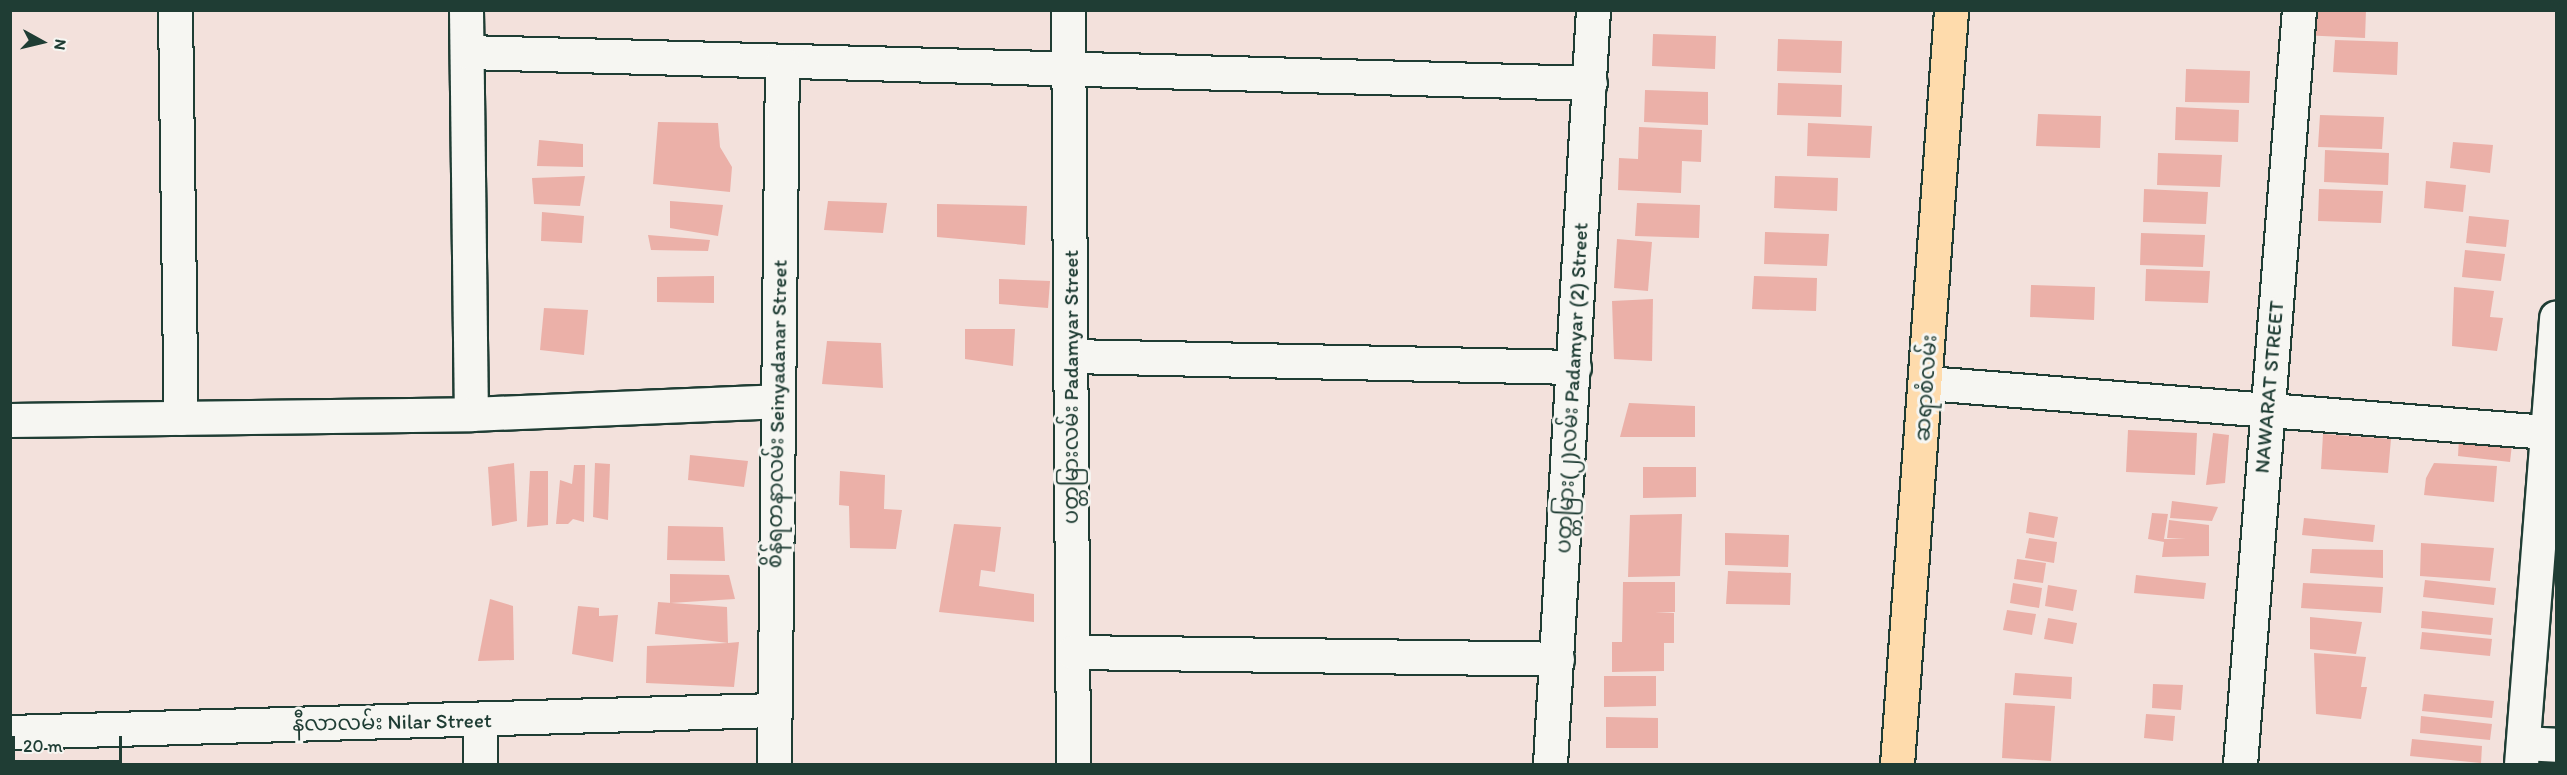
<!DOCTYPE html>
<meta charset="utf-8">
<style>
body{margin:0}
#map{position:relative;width:2567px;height:775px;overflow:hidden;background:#f3e1dc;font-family:Itim,"Noto Sans Myanmar",sans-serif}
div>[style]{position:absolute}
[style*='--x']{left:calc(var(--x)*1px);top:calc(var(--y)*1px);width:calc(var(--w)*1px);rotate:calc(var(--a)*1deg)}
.building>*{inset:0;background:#ebb0a8}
.roads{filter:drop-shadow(2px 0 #1f3d34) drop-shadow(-2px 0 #1f3d34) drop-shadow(0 2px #1f3d34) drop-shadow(0 -2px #1f3d34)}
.minor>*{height:33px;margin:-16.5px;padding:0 16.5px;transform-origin:16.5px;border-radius:16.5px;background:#f6f6f2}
.major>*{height:33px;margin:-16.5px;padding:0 16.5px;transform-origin:16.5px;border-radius:16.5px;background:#fedbac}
span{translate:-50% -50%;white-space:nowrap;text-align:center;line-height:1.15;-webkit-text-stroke:6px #f6f6f2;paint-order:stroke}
.street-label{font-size:21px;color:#1f3d34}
.frame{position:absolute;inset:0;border:12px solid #1f3d34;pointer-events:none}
.north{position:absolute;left:12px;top:12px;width:60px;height:60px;-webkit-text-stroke:4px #f6f6f2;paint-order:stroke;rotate:98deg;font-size:16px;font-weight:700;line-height:24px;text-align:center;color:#1f3d34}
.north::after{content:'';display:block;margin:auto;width:21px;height:27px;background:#1f3d34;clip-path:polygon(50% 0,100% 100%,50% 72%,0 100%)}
.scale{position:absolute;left:12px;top:736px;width:110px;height:27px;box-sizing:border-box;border:3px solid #1f3d34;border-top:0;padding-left:8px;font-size:18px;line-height:21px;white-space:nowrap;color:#1f3d34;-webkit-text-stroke:4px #f6f6f2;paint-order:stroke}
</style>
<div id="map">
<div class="building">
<div style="clip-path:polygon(2302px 10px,2366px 10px,2365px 38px,2301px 35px)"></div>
<div style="clip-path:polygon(1653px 34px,1716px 36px,1715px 69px,1652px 66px)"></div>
<div style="clip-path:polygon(1778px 39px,1842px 41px,1841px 73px,1777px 71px)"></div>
<div style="clip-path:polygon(2335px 40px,2398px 42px,2397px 75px,2333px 72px)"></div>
<div style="clip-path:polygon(2186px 69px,2250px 71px,2249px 103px,2185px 102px)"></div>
<div style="clip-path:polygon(1778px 83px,1842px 85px,1841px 117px,1777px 115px)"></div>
<div style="clip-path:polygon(1645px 90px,1708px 92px,1708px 125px,1644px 122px)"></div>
<div style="clip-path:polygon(2176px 107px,2239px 110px,2238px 142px,2175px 140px)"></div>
<div style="clip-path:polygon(2038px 114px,2101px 116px,2100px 148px,2036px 146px)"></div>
<div style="clip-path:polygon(2320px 115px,2384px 117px,2382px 149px,2318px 147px)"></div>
<div style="clip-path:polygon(658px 122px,718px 123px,720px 147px,732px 167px,730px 192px,653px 184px)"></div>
<div style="clip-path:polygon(1808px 123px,1872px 126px,1870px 158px,1807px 156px)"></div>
<div style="clip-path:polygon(1639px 127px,1702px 130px,1701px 162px,1682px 161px,1681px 193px,1618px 190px,1619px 158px,1638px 159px)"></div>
<div style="clip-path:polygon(539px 140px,583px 144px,583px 167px,537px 166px)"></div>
<div style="clip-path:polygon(2453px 142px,2493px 145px,2490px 173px,2450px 168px)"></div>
<div style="clip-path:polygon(2325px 150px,2389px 153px,2388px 185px,2324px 182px)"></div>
<div style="clip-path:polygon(2158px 153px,2222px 155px,2220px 187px,2157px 185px)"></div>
<div style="clip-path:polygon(585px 176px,580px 206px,534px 204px,532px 178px)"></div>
<div style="clip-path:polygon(1775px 176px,1838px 178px,1837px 211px,1774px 208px)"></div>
<div style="clip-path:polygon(2426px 181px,2466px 185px,2463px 212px,2424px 208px)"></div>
<div style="clip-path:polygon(2144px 189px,2208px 192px,2206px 224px,2143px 222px)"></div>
<div style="clip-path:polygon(2319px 189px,2383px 191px,2381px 223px,2318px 221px)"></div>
<div style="clip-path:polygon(670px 201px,723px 205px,718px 236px,670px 228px)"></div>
<div style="clip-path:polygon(828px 201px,887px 203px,883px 233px,824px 230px)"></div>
<div style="clip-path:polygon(1637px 203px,1700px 205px,1699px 238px,1635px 236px)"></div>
<div style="clip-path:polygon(937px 204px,1027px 206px,1025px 245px,937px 237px)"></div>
<div style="clip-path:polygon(542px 212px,584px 216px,582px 243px,541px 241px)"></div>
<div style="clip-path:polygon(2469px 216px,2509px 220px,2506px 247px,2466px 243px)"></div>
<div style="clip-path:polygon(1765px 232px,1829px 234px,1827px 266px,1764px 264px)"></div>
<div style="clip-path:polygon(2141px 233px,2205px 235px,2203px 267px,2140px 265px)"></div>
<div style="clip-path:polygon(648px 235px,710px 240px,708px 251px,651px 250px)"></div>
<div style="clip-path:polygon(1617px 239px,1652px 242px,1648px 291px,1614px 288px)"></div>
<div style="clip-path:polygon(2465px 250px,2505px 254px,2501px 281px,2462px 277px)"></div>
<div style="clip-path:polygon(2146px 269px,2210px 271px,2208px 303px,2145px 301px)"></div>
<div style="clip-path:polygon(714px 276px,714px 303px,657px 302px,657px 277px)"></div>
<div style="clip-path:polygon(1754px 276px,1817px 278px,1816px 311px,1752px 309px)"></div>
<div style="clip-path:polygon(999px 279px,1050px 281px,1048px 308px,999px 304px)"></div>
<div style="clip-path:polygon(2031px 285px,2095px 287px,2094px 320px,2030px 317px)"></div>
<div style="clip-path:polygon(2454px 287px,2494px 291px,2490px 317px,2503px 318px,2497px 351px,2452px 346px)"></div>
<div style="clip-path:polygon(1653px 299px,1652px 361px,1614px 359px,1612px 301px)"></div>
<div style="clip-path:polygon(544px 308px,588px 310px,584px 355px,540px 350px)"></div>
<div style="clip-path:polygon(965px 329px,1015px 329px,1013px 366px,965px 359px)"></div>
<div style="clip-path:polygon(827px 341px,881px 343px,883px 388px,822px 384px)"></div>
<div style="clip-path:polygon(1629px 403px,1695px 406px,1695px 437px,1620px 437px)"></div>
<div style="clip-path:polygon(2128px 430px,2197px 433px,2195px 475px,2126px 472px)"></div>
<div style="clip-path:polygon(2213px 433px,2229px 435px,2225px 483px,2206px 485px)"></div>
<div style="clip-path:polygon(2323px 434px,2391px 439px,2388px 473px,2321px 469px)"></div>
<div style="clip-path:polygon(2459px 438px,2512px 444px,2510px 462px,2458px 456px)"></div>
<div style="clip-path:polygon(690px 455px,748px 461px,744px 487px,688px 480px)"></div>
<div style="clip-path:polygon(514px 463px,517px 521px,492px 526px,488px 467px)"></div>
<div style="clip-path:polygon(595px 463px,610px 464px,608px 520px,593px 517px)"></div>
<div style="clip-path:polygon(2434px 463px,2497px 466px,2494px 502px,2424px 495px,2426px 478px)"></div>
<div style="clip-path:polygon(574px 465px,585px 465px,584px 522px,573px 519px,568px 524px,556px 524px,560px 480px,572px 484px)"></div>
<div style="clip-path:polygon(1643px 467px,1696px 467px,1696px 497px,1643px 498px)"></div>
<div style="clip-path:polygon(530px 471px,548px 471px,548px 525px,527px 527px)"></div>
<div style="clip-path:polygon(840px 471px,885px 475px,884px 509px,902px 510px,896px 549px,850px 548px,849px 506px,839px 505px)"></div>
<div style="clip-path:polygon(2172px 501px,2218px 507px,2212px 521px,2170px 518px)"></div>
<div style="clip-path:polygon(2029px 512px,2058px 517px,2054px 538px,2026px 533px)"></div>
<div style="clip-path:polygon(2152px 513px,2168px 514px,2164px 539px,2186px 539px,2167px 538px,2169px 520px,2209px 525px,2209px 556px,2162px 557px,2164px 542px,2148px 539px)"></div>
<div style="clip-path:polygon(1682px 514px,1680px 576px,1628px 577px,1630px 515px)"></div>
<div style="clip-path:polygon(2304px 518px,2375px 525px,2373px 542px,2302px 535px)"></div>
<div style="clip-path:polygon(954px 524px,1001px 527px,995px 572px,981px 570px,979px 586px,1034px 594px,1034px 622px,939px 612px)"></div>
<div style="clip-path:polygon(668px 526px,723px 527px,725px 561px,667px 560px)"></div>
<div style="clip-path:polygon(1725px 533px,1789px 535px,1788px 567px,1725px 565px)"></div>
<div style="clip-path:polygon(2029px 538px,2057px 542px,2054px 563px,2025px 558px)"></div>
<div style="clip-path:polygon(2421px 543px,2494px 548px,2490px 581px,2420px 576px)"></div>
<div style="clip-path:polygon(2312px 549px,2383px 550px,2383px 578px,2310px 573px)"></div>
<div style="clip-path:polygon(2017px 559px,2046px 563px,2043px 583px,2014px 579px)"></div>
<div style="clip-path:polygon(1728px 571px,1791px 573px,1790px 605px,1726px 604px)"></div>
<div style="clip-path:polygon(670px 574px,729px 575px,735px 599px,670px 603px)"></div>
<div style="clip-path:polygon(2136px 575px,2206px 583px,2204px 599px,2134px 593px)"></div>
<div style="clip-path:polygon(2425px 580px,2496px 588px,2494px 605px,2423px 597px)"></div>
<div style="clip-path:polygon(1623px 582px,1675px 582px,1675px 612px,1655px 612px,1674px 613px,1674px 643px,1664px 643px,1664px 671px,1612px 672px,1612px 642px,1622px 642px)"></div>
<div style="clip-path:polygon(2013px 583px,2042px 588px,2039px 608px,2010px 603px)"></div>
<div style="clip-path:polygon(2303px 583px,2383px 587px,2381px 613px,2301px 608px)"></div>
<div style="clip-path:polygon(2048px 585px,2077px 590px,2073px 611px,2045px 606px)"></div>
<div style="clip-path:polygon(490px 599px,513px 606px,514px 660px,478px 661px)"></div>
<div style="clip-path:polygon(658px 602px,727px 607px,728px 643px,739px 642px,734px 687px,646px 683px,647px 646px,728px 643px,655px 634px)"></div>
<div style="clip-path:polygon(578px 606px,599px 608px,599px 616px,618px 615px,613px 662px,572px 654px)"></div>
<div style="clip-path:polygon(2007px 610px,2036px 614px,2032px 635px,2003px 630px)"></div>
<div style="clip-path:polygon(2422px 611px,2493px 618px,2491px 635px,2421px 628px)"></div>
<div style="clip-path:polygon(2310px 617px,2362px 622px,2356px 654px,2310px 649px)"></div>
<div style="clip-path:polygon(2048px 618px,2077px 623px,2073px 644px,2044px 639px)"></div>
<div style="clip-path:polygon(2422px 632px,2492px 639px,2490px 656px,2420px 649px)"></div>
<div style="clip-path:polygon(2314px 653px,2366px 657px,2361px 687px,2367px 687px,2361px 719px,2316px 714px)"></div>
<div style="clip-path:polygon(2015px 673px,2072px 677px,2071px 699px,2013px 695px)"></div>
<div style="clip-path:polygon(1604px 676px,1656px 676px,1656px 706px,1604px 707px)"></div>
<div style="clip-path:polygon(2153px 684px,2183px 685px,2181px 710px,2152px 708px)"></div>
<div style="clip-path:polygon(2424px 694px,2494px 701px,2492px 718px,2422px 711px)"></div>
<div style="clip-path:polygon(2005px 703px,2055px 706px,2051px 761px,2002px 758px)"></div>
<div style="clip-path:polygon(2146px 714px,2175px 716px,2173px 741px,2144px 738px)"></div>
<div style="clip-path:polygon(2421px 716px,2492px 724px,2490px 740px,2420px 733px)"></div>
<div style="clip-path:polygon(1606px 717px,1658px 718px,1658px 748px,1606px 748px)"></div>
<div style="clip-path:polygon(2412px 739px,2482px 746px,2481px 763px,2410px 756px)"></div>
</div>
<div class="roads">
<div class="minor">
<div style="--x:175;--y:10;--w:408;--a:89.2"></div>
<div style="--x:466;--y:10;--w:404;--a:89.3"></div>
<div style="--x:1068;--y:10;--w:754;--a:89.62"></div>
<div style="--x:467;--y:52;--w:1123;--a:1.58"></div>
<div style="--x:1070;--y:356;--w:504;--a:1.25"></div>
<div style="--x:1927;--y:383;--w:622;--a:4.52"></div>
<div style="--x:10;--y:420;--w:461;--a:-0.7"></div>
<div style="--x:471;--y:414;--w:306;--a:-2.4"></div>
<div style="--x:1073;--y:652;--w:484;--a:0.8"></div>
<div style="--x:480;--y:720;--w:44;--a:90"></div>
<div style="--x:10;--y:732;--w:764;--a:-1.65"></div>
<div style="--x:2523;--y:743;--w:33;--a:3"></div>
<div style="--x:774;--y:764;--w:701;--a:-89.35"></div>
<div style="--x:1550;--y:764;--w:755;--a:-86.74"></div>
<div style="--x:2240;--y:764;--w:756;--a:-85.53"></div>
<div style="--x:2521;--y:764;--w:448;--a:-85.5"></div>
</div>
<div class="major">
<div style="--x:1897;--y:764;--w:756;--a:-85.9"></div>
</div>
</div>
<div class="street-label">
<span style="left:1071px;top:387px;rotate:-90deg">ပတ္တမြားလမ်း Padamyar Street</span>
<span style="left:2269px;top:387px;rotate:-85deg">NAWARAT STREET</span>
<span style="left:1572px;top:388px;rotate:-87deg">ပတ္တမြား(၂)လမ်း Padamyar (2) Street</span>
<span style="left:1926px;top:388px;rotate:-86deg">ဆရာစံလမ်း</span>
<span style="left:777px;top:414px;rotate:-89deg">စိန်ရတနာလမ်း Seinyadanar Street</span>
<span style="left:392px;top:722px;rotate:-1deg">နီလာလမ်း Nilar Street</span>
</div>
<div class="frame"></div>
<div class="north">N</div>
<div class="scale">20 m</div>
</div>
